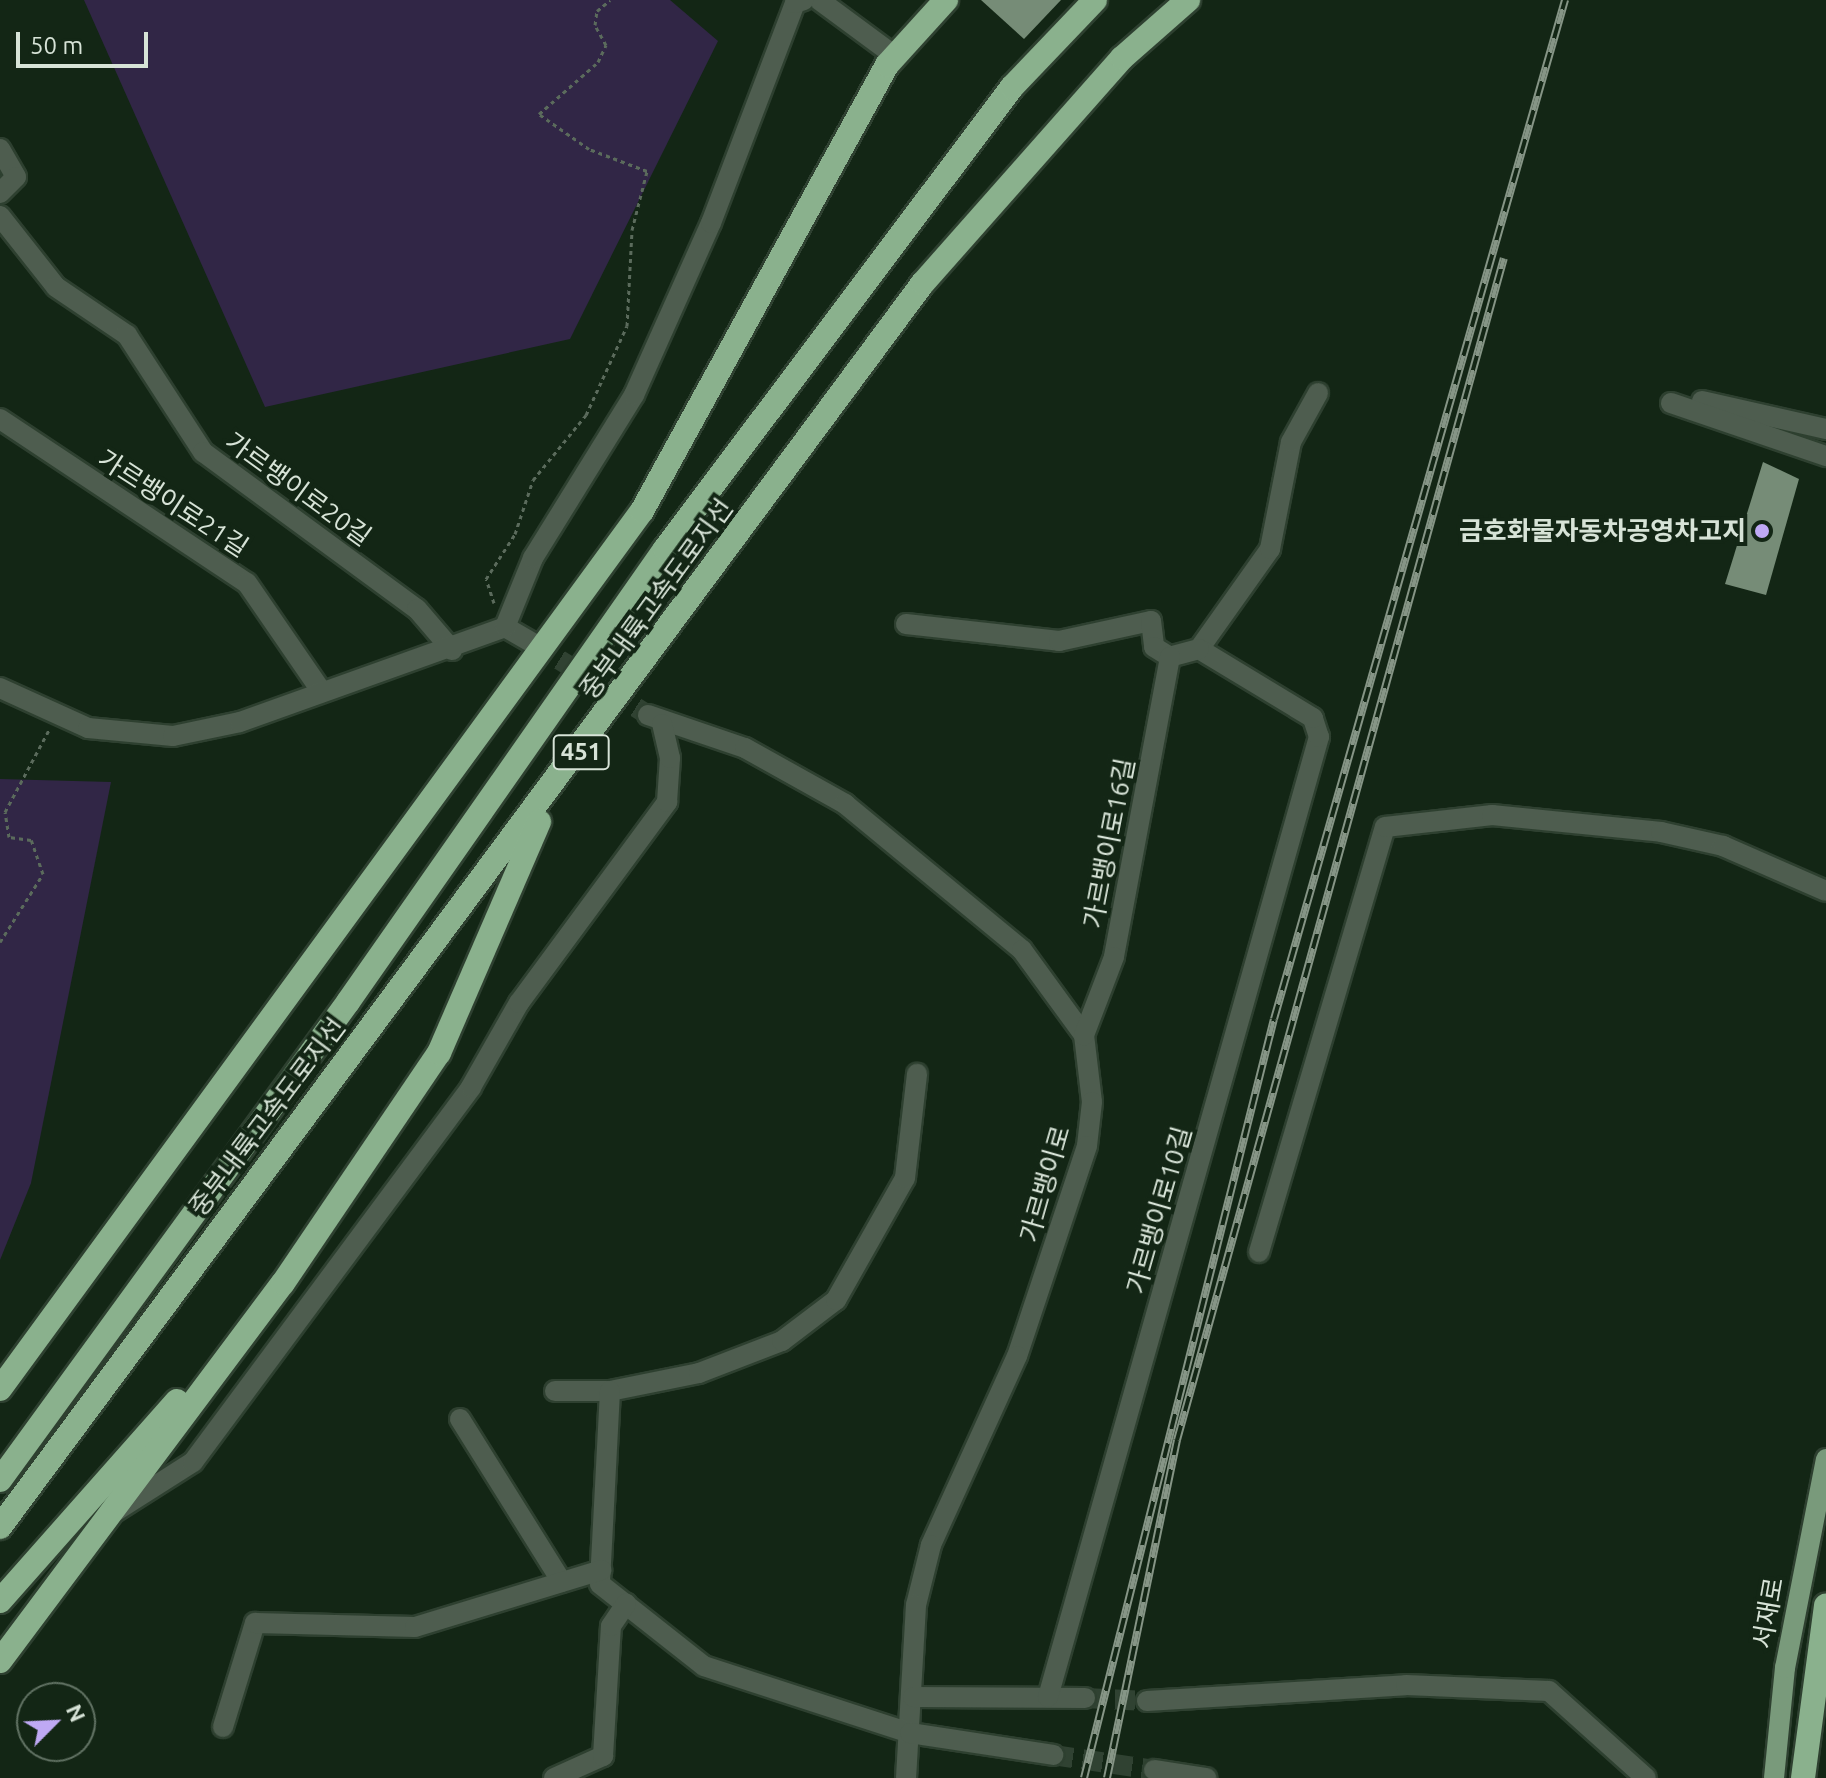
<!DOCTYPE html>
<meta charset="utf-8">
<style>
body{margin:0}
#map{position:relative;width:1826px;height:1778px;overflow:hidden;background:#132615;font-family:Ubuntu,"Noto Sans KR",sans-serif}
div>[style]{position:absolute}
[style*='--x']{left:calc(var(--x)*1px);top:calc(var(--y)*1px);width:calc(var(--w)*1px);rotate:calc(var(--a)*1deg)}
.green>*{inset:0;background:#312646}
.building>*{inset:0;background:#768c77}
.minor-tunnel>*{height:20px;margin-top:-10px;transform-origin:0;background:repeating-linear-gradient(90deg,#304232 0 20px,transparent 0 30px)}
.path>*{height:3px;margin-top:-1.5px;transform-origin:0;background:repeating-linear-gradient(90deg,#5b6b5c 0 4px,transparent 0 8px)}
.roads{filter:drop-shadow(2px 0 #2e4030) drop-shadow(-2px 0 #2e4030) drop-shadow(0 2px #2e4030) drop-shadow(0 -2px #2e4030)}
.minor>*{height:20px;margin:-10px;padding:0 10px;transform-origin:10px;border-radius:10px;background:#4e5d4f}
.major>*{height:20px;margin:-10px;padding:0 10px;transform-origin:10px;border-radius:10px;background:#799a7b}
.highway>*{height:24px;margin:-12px;padding:0 12px;transform-origin:12px;border-radius:12px;background:#8ab18d}
.rail>*{height:8px;margin-top:-4px;transform-origin:0;background:repeating-linear-gradient(90deg,#132615 0 15px,#869586 0 30px);box-sizing:border-box;border-block:2px solid #869586}
.bridges{filter:drop-shadow(2px 0 #2e4030) drop-shadow(-2px 0 #2e4030) drop-shadow(0 2px #2e4030) drop-shadow(0 -2px #2e4030)}
.highway-bridge>*{height:24px;margin:-12px;padding:0 12px;transform-origin:12px;border-radius:12px;background:#8ab18d}
.dots>*{width:22px;height:22px;translate:-50% -50%;box-sizing:border-box;border:4px solid #132615;border-radius:50%}
span{translate:-50% -50%;white-space:nowrap;text-align:center;line-height:1.15;-webkit-text-stroke:8px #132615;paint-order:stroke}
.shield-label span{padding:2px 6px;background:#132615;border:2px solid;border-radius:6px;-webkit-text-stroke-width:0}
.shield-label{font-size:24px;color:#d7e3d7;font-weight:700}
.street-label{font-size:26px;color:#d7e3d7}
.poi-label{font-size:26px;color:#d7e3d7;font-weight:700}
.right{translate:-100% -50%;text-align:right}
.north{position:absolute;left:16px;top:1682px;width:80px;height:80px;box-sizing:border-box;background:#132615;border:2px solid #617263;border-radius:50%;rotate:66deg;font-size:22px;font-weight:700;line-height:32px;text-align:center;color:#d7e3d7}
.north::after{content:'';display:block;margin:auto;width:28px;height:36px;background:#bfa9f4;clip-path:polygon(50% 0,100% 100%,50% 72%,0 100%)}
.scale{position:absolute;left:16px;top:32px;width:132px;height:36px;box-sizing:border-box;border:4px solid #d7e3d7;border-top:0;padding-left:10px;font-size:24px;line-height:28px;white-space:nowrap;color:#d7e3d7;-webkit-text-stroke:6px #132615;paint-order:stroke}
</style>
<div id="map">
<div class="green">
<div style="clip-path:polygon(84px 0,670px 0,718px 41px,570px 339px,265px 407px)"></div>
<div style="clip-path:polygon(0 779px,111px 782px,31px 1183px,0 1260px)"></div>
</div>
<div class="building">
<div style="clip-path:polygon(981px 0,1061px 0,1024px 39px)"></div>
<div style="clip-path:polygon(1763px 462px,1799px 479px,1766px 595px,1725px 584px)"></div>
</div>
<div class="minor-tunnel">
<div style="--x:534;--y:644;--w:134;--a:31.9"></div>
<div style="--x:1085;--y:1698;--w:62;--a:2.8"></div>
<div style="--x:1053;--y:1755;--w:102;--a:8.4"></div>
</div>
<div class="path">
<div style="--x:494;--y:603;--w:25;--a:-108"></div>
<div style="--x:486;--y:579;--w:54;--a:-57.2"></div>
<div style="--x:515;--y:534;--w:57;--a:-71.6"></div>
<div style="--x:533;--y:480;--w:84;--a:-50.8"></div>
<div style="--x:586;--y:415;--w:98;--a:-65.3"></div>
<div style="--x:627;--y:326;--w:96;--a:-87"></div>
<div style="--x:632;--y:230;--w:61;--a:-75.7"></div>
<div style="--x:647;--y:171;--w:62;--a:-159.2"></div>
<div style="--x:589;--y:149;--w:61;--a:-145"></div>
<div style="--x:539;--y:114;--w:79;--a:-41.4"></div>
<div style="--x:598;--y:62;--w:19;--a:-65"></div>
<div style="--x:606;--y:45;--w:23;--a:-119"></div>
<div style="--x:595;--y:25;--w:14;--a:-82"></div>
<div style="--x:597;--y:11;--w:17;--a:-40"></div>
<div style="--x:0;--y:942;--w:80;--a:-57.7"></div>
<div style="--x:43;--y:874;--w:36;--a:-109"></div>
<div style="--x:31;--y:840;--w:22;--a:-172"></div>
<div style="--x:9;--y:837;--w:25;--a:-99"></div>
<div style="--x:5;--y:812;--w:93;--a:-61.8"></div>
</div>
<div class="roads">
<div class="minor">
<div style="--x:819;--y:0;--w:94;--a:36.4"></div>
<div style="--x:0;--y:149;--w:32;--a:60"></div>
<div style="--x:16;--y:177;--w:23;--a:135"></div>
<div style="--x:0;--y:216;--w:90;--a:51.7"></div>
<div style="--x:56;--y:287;--w:86;--a:34.1"></div>
<div style="--x:127;--y:335;--w:140;--a:57"></div>
<div style="--x:203;--y:452;--w:265;--a:36.3"></div>
<div style="--x:417;--y:609;--w:54;--a:49.5"></div>
<div style="--x:1702;--y:401;--w:127;--a:12.7"></div>
<div style="--x:1671;--y:403;--w:164;--a:18.9"></div>
<div style="--x:0;--y:419;--w:296;--a:33.6"></div>
<div style="--x:247;--y:583;--w:132;--a:55.5"></div>
<div style="--x:906;--y:624;--w:154;--a:6.3"></div>
<div style="--x:1059;--y:641;--w:94;--a:-12.3"></div>
<div style="--x:1151;--y:621;--w:26;--a:83"></div>
<div style="--x:1154;--y:647;--w:19;--a:32"></div>
<div style="--x:505;--y:627;--w:34;--a:30"></div>
<div style="--x:1199;--y:649;--w:123;--a:-54.6"></div>
<div style="--x:1270;--y:549;--w:109;--a:-78.9"></div>
<div style="--x:1291;--y:442;--w:56;--a:-61.1"></div>
<div style="--x:0;--y:688;--w:97;--a:24.4"></div>
<div style="--x:88;--y:728;--w:85;--a:5.4"></div>
<div style="--x:173;--y:736;--w:68;--a:-11.8"></div>
<div style="--x:240;--y:722;--w:282;--a:-19.7"></div>
<div style="--x:505;--y:627;--w:74;--a:-67.9"></div>
<div style="--x:533;--y:558;--w:192;--a:-58.2"></div>
<div style="--x:634;--y:395;--w:188;--a:-65.9"></div>
<div style="--x:711;--y:223;--w:235;--a:-69.1"></div>
<div style="--x:795;--y:3;--w:9;--a:-18"></div>
<div style="--x:648;--y:715;--w:102;--a:18.8"></div>
<div style="--x:745;--y:748;--w:115;--a:29.2"></div>
<div style="--x:845;--y:804;--w:229;--a:39.5"></div>
<div style="--x:1022;--y:950;--w:105;--a:53.9"></div>
<div style="--x:1084;--y:1035;--w:67;--a:83.2"></div>
<div style="--x:1092;--y:1102;--w:44;--a:96.5"></div>
<div style="--x:1087;--y:1146;--w:221;--a:108.4"></div>
<div style="--x:1017;--y:1356;--w:208;--a:114.5"></div>
<div style="--x:931;--y:1545;--w:62;--a:104"></div>
<div style="--x:916;--y:1605;--w:173;--a:93.3"></div>
<div style="--x:1259;--y:1252;--w:443;--a:-73.5"></div>
<div style="--x:1385;--y:827;--w:108;--a:-6.4"></div>
<div style="--x:1492;--y:815;--w:170;--a:5.7"></div>
<div style="--x:1661;--y:832;--w:64;--a:12.7"></div>
<div style="--x:1723;--y:846;--w:112;--a:23.6"></div>
<div style="--x:555;--y:1391;--w:55;--a:0"></div>
<div style="--x:610;--y:1391;--w:91;--a:-11.4"></div>
<div style="--x:699;--y:1373;--w:89;--a:-21.1"></div>
<div style="--x:782;--y:1341;--w:68;--a:-37.2"></div>
<div style="--x:836;--y:1300;--w:140;--a:-60.5"></div>
<div style="--x:905;--y:1178;--w:105;--a:-83.4"></div>
<div style="--x:610;--y:1391;--w:193;--a:93"></div>
<div style="--x:600;--y:1584;--w:132;--a:38.3"></div>
<div style="--x:704;--y:1666;--w:217;--a:18"></div>
<div style="--x:910;--y:1733;--w:145;--a:8.7"></div>
<div style="--x:460;--y:1419;--w:192;--a:58"></div>
<div style="--x:116;--y:1511;--w:91;--a:-32.5"></div>
<div style="--x:193;--y:1462;--w:467;--a:-53.4"></div>
<div style="--x:471;--y:1087;--w:97;--a:-60.3"></div>
<div style="--x:519;--y:1003;--w:250;--a:-53.6"></div>
<div style="--x:667;--y:802;--w:44;--a:-86.1"></div>
<div style="--x:670;--y:758;--w:35;--a:-103"></div>
<div style="--x:913;--y:1697;--w:172;--a:0.3"></div>
<div style="--x:1048;--y:1697;--w:998;--a:-74.24"></div>
<div style="--x:1319;--y:737;--w:20;--a:-108"></div>
<div style="--x:1313;--y:718;--w:133;--a:-148.8"></div>
<div style="--x:1199;--y:649;--w:30;--a:165"></div>
<div style="--x:1170;--y:657;--w:305;--a:100.6"></div>
<div style="--x:1114;--y:957;--w:84;--a:111"></div>
<div style="--x:1147;--y:1701;--w:259;--a:-3.5"></div>
<div style="--x:1406;--y:1685;--w:143;--a:2.4"></div>
<div style="--x:1549;--y:1691;--w:130;--a:41.9"></div>
<div style="--x:223;--y:1727;--w:109;--a:-72.9"></div>
<div style="--x:255;--y:1623;--w:160;--a:1.4"></div>
<div style="--x:415;--y:1627;--w:195;--a:-17"></div>
<div style="--x:1154;--y:1770;--w:53;--a:8.7"></div>
<div style="--x:554;--y:1778;--w:54;--a:-24.2"></div>
<div style="--x:603;--y:1756;--w:130;--a:-86.5"></div>
<div style="--x:611;--y:1626;--w:27;--a:-56"></div>
</div>
<div class="major">
<div style="--x:1774;--y:1778;--w:111;--a:-84.3"></div>
<div style="--x:1785;--y:1668;--w:213;--a:-78.9"></div>
</div>
<div class="highway">
<div style="--x:0;--y:1389;--w:1088;--a:-53.83"></div>
<div style="--x:642;--y:511;--w:509;--a:-61.22"></div>
<div style="--x:887;--y:65;--w:88;--a:-47.8"></div>
<div style="--x:0;--y:1480;--w:591;--a:-53.94"></div>
<div style="--x:348;--y:1002;--w:553;--a:-55.02"></div>
<div style="--x:665;--y:549;--w:578;--a:-53.09"></div>
<div style="--x:1012;--y:87;--w:120;--a:-46.3"></div>
<div style="--x:0;--y:1527;--w:1549;--a:-53.43"></div>
<div style="--x:923;--y:283;--w:300;--a:-48.5"></div>
<div style="--x:1122;--y:58;--w:88;--a:-41.3"></div>
<div style="--x:0;--y:1601;--w:267;--a:-48.5"></div>
<div style="--x:0;--y:1661;--w:472;--a:-53.2"></div>
<div style="--x:283;--y:1283;--w:278;--a:-55.9"></div>
<div style="--x:439;--y:1053;--w:252;--a:-66.6"></div>
</div>
</div>
<div class="rail">
<div style="--x:1084;--y:1778;--w:782;--a:-75.95"></div>
<div style="--x:1274;--y:1019;--w:1060;--a:-74.06"></div>
<div style="--x:1107;--y:1778;--w:345;--a:-78.3"></div>
<div style="--x:1177;--y:1440;--w:1226;--a:-74.54"></div>
</div>
<div class="bridges">
<div class="highway-bridge">
<div style="--x:1803;--y:1778;--w:174;--a:-82.4"></div>
</div>
</div>
<div class="dots">
<div style="left:1762px;top:531px;background:#bfa9f4"></div>
</div>
<div class="shield-label">
<span style="left:581px;top:752px">451</span>
</div>
<div class="street-label">
<span style="left:298px;top:489px;rotate:36deg">가르뱅이로20길</span>
<span style="left:173px;top:503px;rotate:33deg">가르뱅이로21길</span>
<span style="left:656px;top:599px;rotate:-54deg">중부내륙고속도로지선</span>
<span style="left:1109px;top:843px;rotate:-79deg">가르뱅이로16길</span>
<span style="left:267px;top:1117px;rotate:-53deg">중부내륙고속도로지선</span>
<span style="left:1045px;top:1184px;rotate:-74deg">가르뱅이로</span>
<span style="left:1159px;top:1210px;rotate:-74deg">가르뱅이로10길</span>
<span style="left:1768px;top:1613px;rotate:-80deg">서재로</span>
</div>
<div class="poi-label">
<span class="right" style="left:1746px;top:531px">금호화물자동차공영차고지</span>
</div>
<div class="north">N</div>
<div class="scale">50 m</div>
</div>
